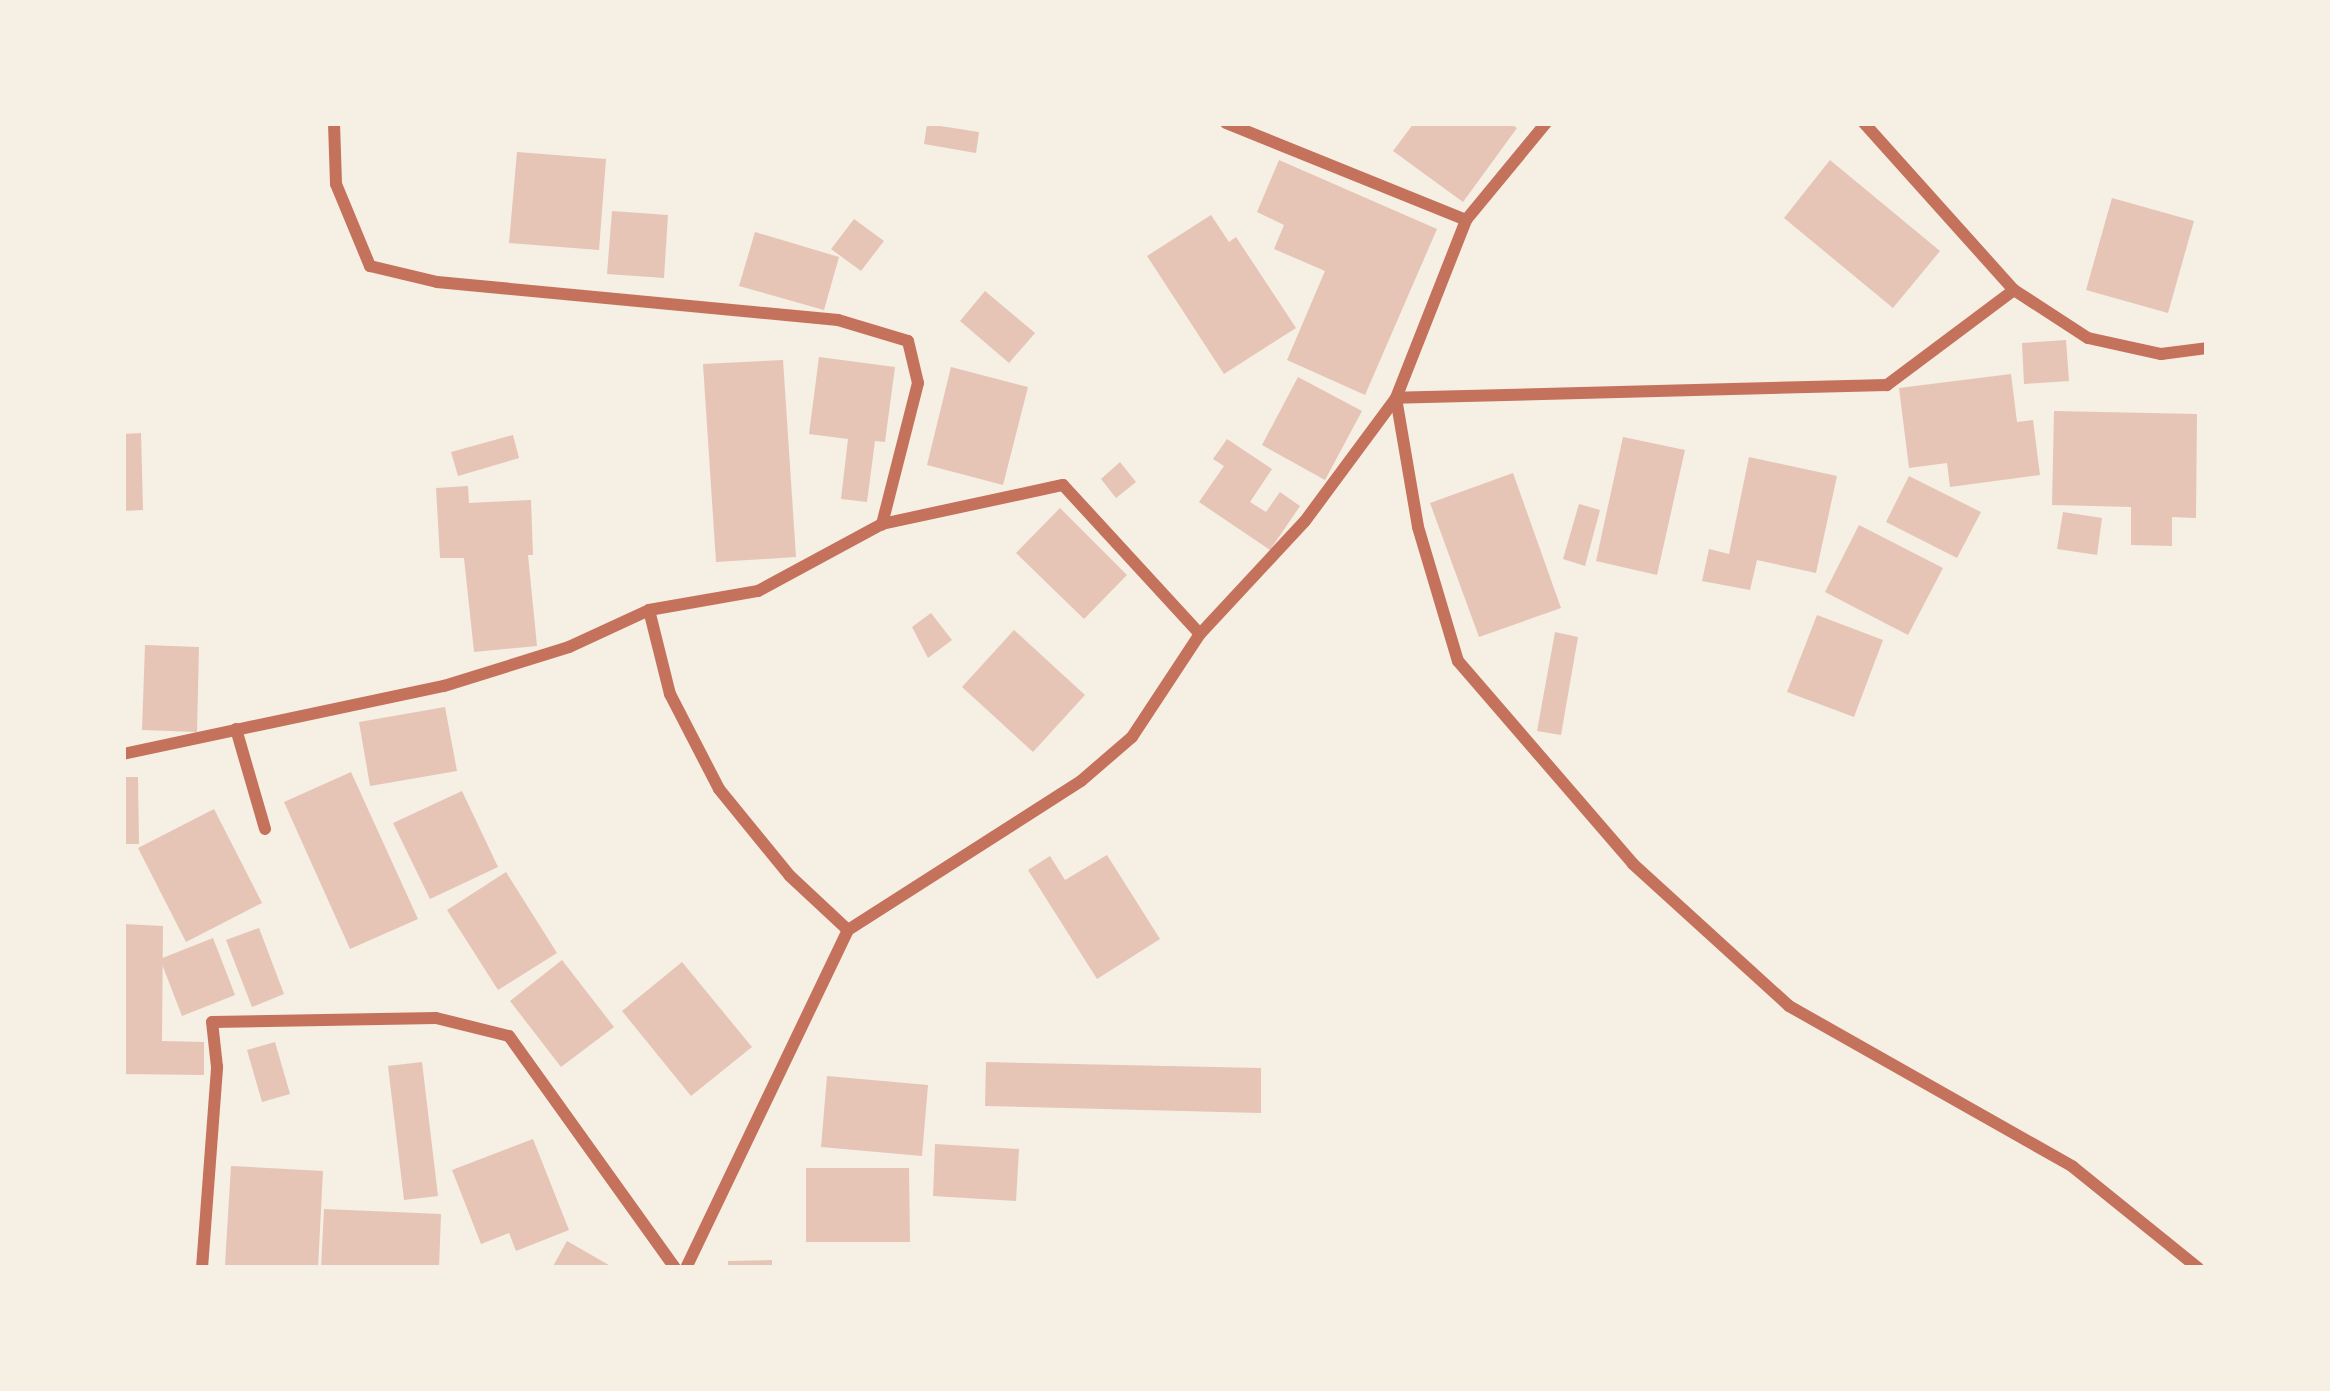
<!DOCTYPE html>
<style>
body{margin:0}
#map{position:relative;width:2330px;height:1391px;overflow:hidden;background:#f6efe4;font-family:Karla,sans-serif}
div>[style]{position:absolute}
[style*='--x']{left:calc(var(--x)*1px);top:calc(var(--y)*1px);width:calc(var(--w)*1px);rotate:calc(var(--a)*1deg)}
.building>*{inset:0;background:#e6c5b7}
.minor>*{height:12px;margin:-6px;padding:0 6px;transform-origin:6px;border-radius:6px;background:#c5725c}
span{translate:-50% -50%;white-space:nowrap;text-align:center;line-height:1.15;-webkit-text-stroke:12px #f6efe4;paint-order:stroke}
.frame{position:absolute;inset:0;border:126px solid #f6efe4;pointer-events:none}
</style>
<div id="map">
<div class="building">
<div style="clip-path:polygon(1414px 123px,1509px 123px,1517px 128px,1463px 202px,1393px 151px)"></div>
<div style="clip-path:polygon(927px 124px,979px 132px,976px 153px,924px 144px)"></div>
<div style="clip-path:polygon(517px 152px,606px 159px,599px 250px,509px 243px)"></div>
<div style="clip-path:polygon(1279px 160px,1437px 229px,1365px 395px,1287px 360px,1325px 271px,1274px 249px,1284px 225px,1257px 212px)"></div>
<div style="clip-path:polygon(1830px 160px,1940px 251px,1893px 308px,1784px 218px)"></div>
<div style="clip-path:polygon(2112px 198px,2194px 221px,2168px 313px,2086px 290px)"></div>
<div style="clip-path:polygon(612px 211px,668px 215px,664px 278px,607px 274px)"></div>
<div style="clip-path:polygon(1211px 215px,1229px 242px,1236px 237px,1296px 328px,1224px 374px,1147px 256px)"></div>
<div style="clip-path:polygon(854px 219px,884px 241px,861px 271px,831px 249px)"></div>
<div style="clip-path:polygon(755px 232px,839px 257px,824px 310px,739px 286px)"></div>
<div style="clip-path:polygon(985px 291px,1035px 333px,1009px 363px,960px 321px)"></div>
<div style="clip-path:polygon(2066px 340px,2069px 381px,2024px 384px,2022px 343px)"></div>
<div style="clip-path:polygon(819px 357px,895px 367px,885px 442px,875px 441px,867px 502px,841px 499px,848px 439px,809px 434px)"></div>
<div style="clip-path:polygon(783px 360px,796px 557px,716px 562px,703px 364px)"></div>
<div style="clip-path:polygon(951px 367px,1028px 387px,1003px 485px,927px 465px)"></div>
<div style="clip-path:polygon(2011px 374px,2017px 422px,2033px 420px,2040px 475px,1950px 487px,1947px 463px,1909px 468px,1899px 388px)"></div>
<div style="clip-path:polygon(1298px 377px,1362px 411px,1325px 480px,1262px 445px)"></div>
<div style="clip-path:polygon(2054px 411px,2197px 414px,2196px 518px,2172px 517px,2172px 546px,2131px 545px,2131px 507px,2052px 505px)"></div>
<div style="clip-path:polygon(141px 433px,143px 510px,123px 511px,123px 434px)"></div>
<div style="clip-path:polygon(513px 435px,519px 458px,458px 476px,451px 452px)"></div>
<div style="clip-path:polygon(1623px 437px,1685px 450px,1657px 575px,1596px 561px)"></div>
<div style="clip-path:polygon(1227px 439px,1272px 469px,1250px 502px,1266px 512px,1280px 492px,1300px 506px,1270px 550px,1199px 502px,1224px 466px,1213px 459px)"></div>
<div style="clip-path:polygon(1749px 457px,1837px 476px,1816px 573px,1757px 560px,1750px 590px,1702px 581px,1709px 549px,1729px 554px)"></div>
<div style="clip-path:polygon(1120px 462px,1136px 482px,1116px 498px,1101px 479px)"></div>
<div style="clip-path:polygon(1513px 473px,1561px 608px,1479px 637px,1430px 503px)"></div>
<div style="clip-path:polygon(1909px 476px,1981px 512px,1957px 558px,1886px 522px)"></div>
<div style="clip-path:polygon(468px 486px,469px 503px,531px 500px,533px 555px,528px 555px,537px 646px,474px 652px,464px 558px,440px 558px,436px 488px)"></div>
<div style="clip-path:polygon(1579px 504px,1600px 510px,1585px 566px,1563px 559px)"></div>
<div style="clip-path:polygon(1060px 508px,1127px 575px,1084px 619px,1016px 553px)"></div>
<div style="clip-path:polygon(2063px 512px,2102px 518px,2097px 555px,2057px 549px)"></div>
<div style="clip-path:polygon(1859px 525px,1943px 568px,1908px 635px,1825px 592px)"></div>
<div style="clip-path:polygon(931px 613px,952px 640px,928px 658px,912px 627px)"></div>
<div style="clip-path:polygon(1817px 615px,1883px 640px,1854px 717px,1787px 692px)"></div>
<div style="clip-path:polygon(1014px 630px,1085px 695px,1033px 752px,962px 687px)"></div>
<div style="clip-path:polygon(1555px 632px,1578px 637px,1561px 735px,1537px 731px)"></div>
<div style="clip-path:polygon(145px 645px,199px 647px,197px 732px,142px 730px)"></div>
<div style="clip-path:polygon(445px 707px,457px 771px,370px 786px,359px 722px)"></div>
<div style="clip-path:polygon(351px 772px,418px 919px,350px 949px,284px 802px)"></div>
<div style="clip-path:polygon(123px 777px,138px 777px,139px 844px,123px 844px)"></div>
<div style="clip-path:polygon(462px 791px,498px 867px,430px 899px,393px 823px)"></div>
<div style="clip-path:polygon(214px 809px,262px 903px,186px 942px,138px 848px)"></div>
<div style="clip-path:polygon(1107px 855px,1160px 939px,1097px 979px,1028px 870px,1050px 856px,1065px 880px)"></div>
<div style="clip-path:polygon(506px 872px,557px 953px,498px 990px,447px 910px)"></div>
<div style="clip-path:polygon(123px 924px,163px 926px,162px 1041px,204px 1042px,204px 1075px,123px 1074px)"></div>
<div style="clip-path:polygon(259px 928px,284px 994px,252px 1007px,226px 940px)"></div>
<div style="clip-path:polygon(213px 938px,235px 995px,182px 1016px,160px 959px)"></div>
<div style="clip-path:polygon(562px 960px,614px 1027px,561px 1067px,510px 1001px)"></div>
<div style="clip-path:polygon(682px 962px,752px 1047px,691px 1096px,622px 1011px)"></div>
<div style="clip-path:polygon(275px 1042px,290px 1094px,262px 1102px,247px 1050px)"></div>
<div style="clip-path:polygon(422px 1062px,438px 1196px,404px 1200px,388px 1066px)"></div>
<div style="clip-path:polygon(986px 1062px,1261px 1068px,1261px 1113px,985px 1106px)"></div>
<div style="clip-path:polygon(827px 1076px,928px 1085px,922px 1156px,821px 1147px)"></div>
<div style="clip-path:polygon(533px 1139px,569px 1230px,516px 1251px,509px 1233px,481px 1244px,452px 1170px)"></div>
<div style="clip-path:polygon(935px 1144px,1019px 1149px,1016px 1201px,933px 1196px)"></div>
<div style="clip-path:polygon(231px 1166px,323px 1171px,318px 1268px,225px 1265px)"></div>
<div style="clip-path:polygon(806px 1168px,909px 1168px,910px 1242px,806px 1242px)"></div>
<div style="clip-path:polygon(324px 1209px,441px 1214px,439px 1268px,321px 1268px)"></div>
<div style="clip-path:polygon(567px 1241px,614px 1268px,552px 1268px)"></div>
<div style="clip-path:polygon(772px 1260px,772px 1268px,728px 1268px,728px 1261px)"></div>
</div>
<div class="minor">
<div style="--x:334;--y:123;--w:61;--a:88.1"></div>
<div style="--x:336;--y:184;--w:89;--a:67.5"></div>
<div style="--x:370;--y:266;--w:69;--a:13.4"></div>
<div style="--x:437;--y:282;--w:403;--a:5.4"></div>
<div style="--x:838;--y:320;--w:73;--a:16.7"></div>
<div style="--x:908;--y:341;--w:43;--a:76.6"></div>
<div style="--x:918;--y:383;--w:146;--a:104.3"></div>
<div style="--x:1226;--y:123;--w:259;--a:22"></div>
<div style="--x:1864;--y:123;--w:224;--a:48.1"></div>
<div style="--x:2014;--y:290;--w:88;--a:33"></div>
<div style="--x:2088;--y:338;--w:75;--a:12.4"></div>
<div style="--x:2161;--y:354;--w:46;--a:-7.4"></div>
<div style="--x:2014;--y:290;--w:159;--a:143.2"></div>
<div style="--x:1887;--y:385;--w:491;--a:178.5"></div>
<div style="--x:1396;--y:398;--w:131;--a:80.3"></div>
<div style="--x:1418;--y:527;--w:140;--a:73.4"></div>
<div style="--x:1458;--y:661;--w:268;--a:49.2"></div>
<div style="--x:1633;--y:864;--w:211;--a:42.3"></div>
<div style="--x:1789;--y:1006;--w:326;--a:29.5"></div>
<div style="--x:2073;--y:1167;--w:161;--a:38.9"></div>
<div style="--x:649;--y:610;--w:87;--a:76"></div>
<div style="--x:670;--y:694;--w:107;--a:62.7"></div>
<div style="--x:719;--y:789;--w:112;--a:50.8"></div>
<div style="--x:790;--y:876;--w:79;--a:43"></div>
<div style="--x:236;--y:729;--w:104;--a:73.8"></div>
<div style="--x:123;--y:754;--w:328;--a:-12"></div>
<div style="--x:444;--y:686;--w:131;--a:-17.3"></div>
<div style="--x:569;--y:647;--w:88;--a:-24.8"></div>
<div style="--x:649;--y:610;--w:111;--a:-9.9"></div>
<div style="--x:758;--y:591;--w:141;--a:-28.4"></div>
<div style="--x:882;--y:524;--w:185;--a:-12.2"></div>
<div style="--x:1063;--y:485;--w:202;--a:47.4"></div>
<div style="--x:202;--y:1268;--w:202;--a:-85.7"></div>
<div style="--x:217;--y:1067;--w:45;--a:-96.3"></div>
<div style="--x:212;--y:1022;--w:224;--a:-1"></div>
<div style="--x:436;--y:1018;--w:75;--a:13.9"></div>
<div style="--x:509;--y:1036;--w:285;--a:54.4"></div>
<div style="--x:686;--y:1268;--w:375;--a:-64.4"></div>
<div style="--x:848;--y:930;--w:277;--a:-32.6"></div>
<div style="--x:1081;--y:781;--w:67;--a:-40.8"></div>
<div style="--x:1132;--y:737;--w:123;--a:-56.6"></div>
<div style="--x:1200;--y:634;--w:154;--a:-47.1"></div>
<div style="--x:1305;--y:521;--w:153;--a:-53.5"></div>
<div style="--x:1396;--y:398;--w:191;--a:-68.5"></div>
<div style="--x:1466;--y:220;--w:126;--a:-50.5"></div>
</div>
<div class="frame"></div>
</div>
